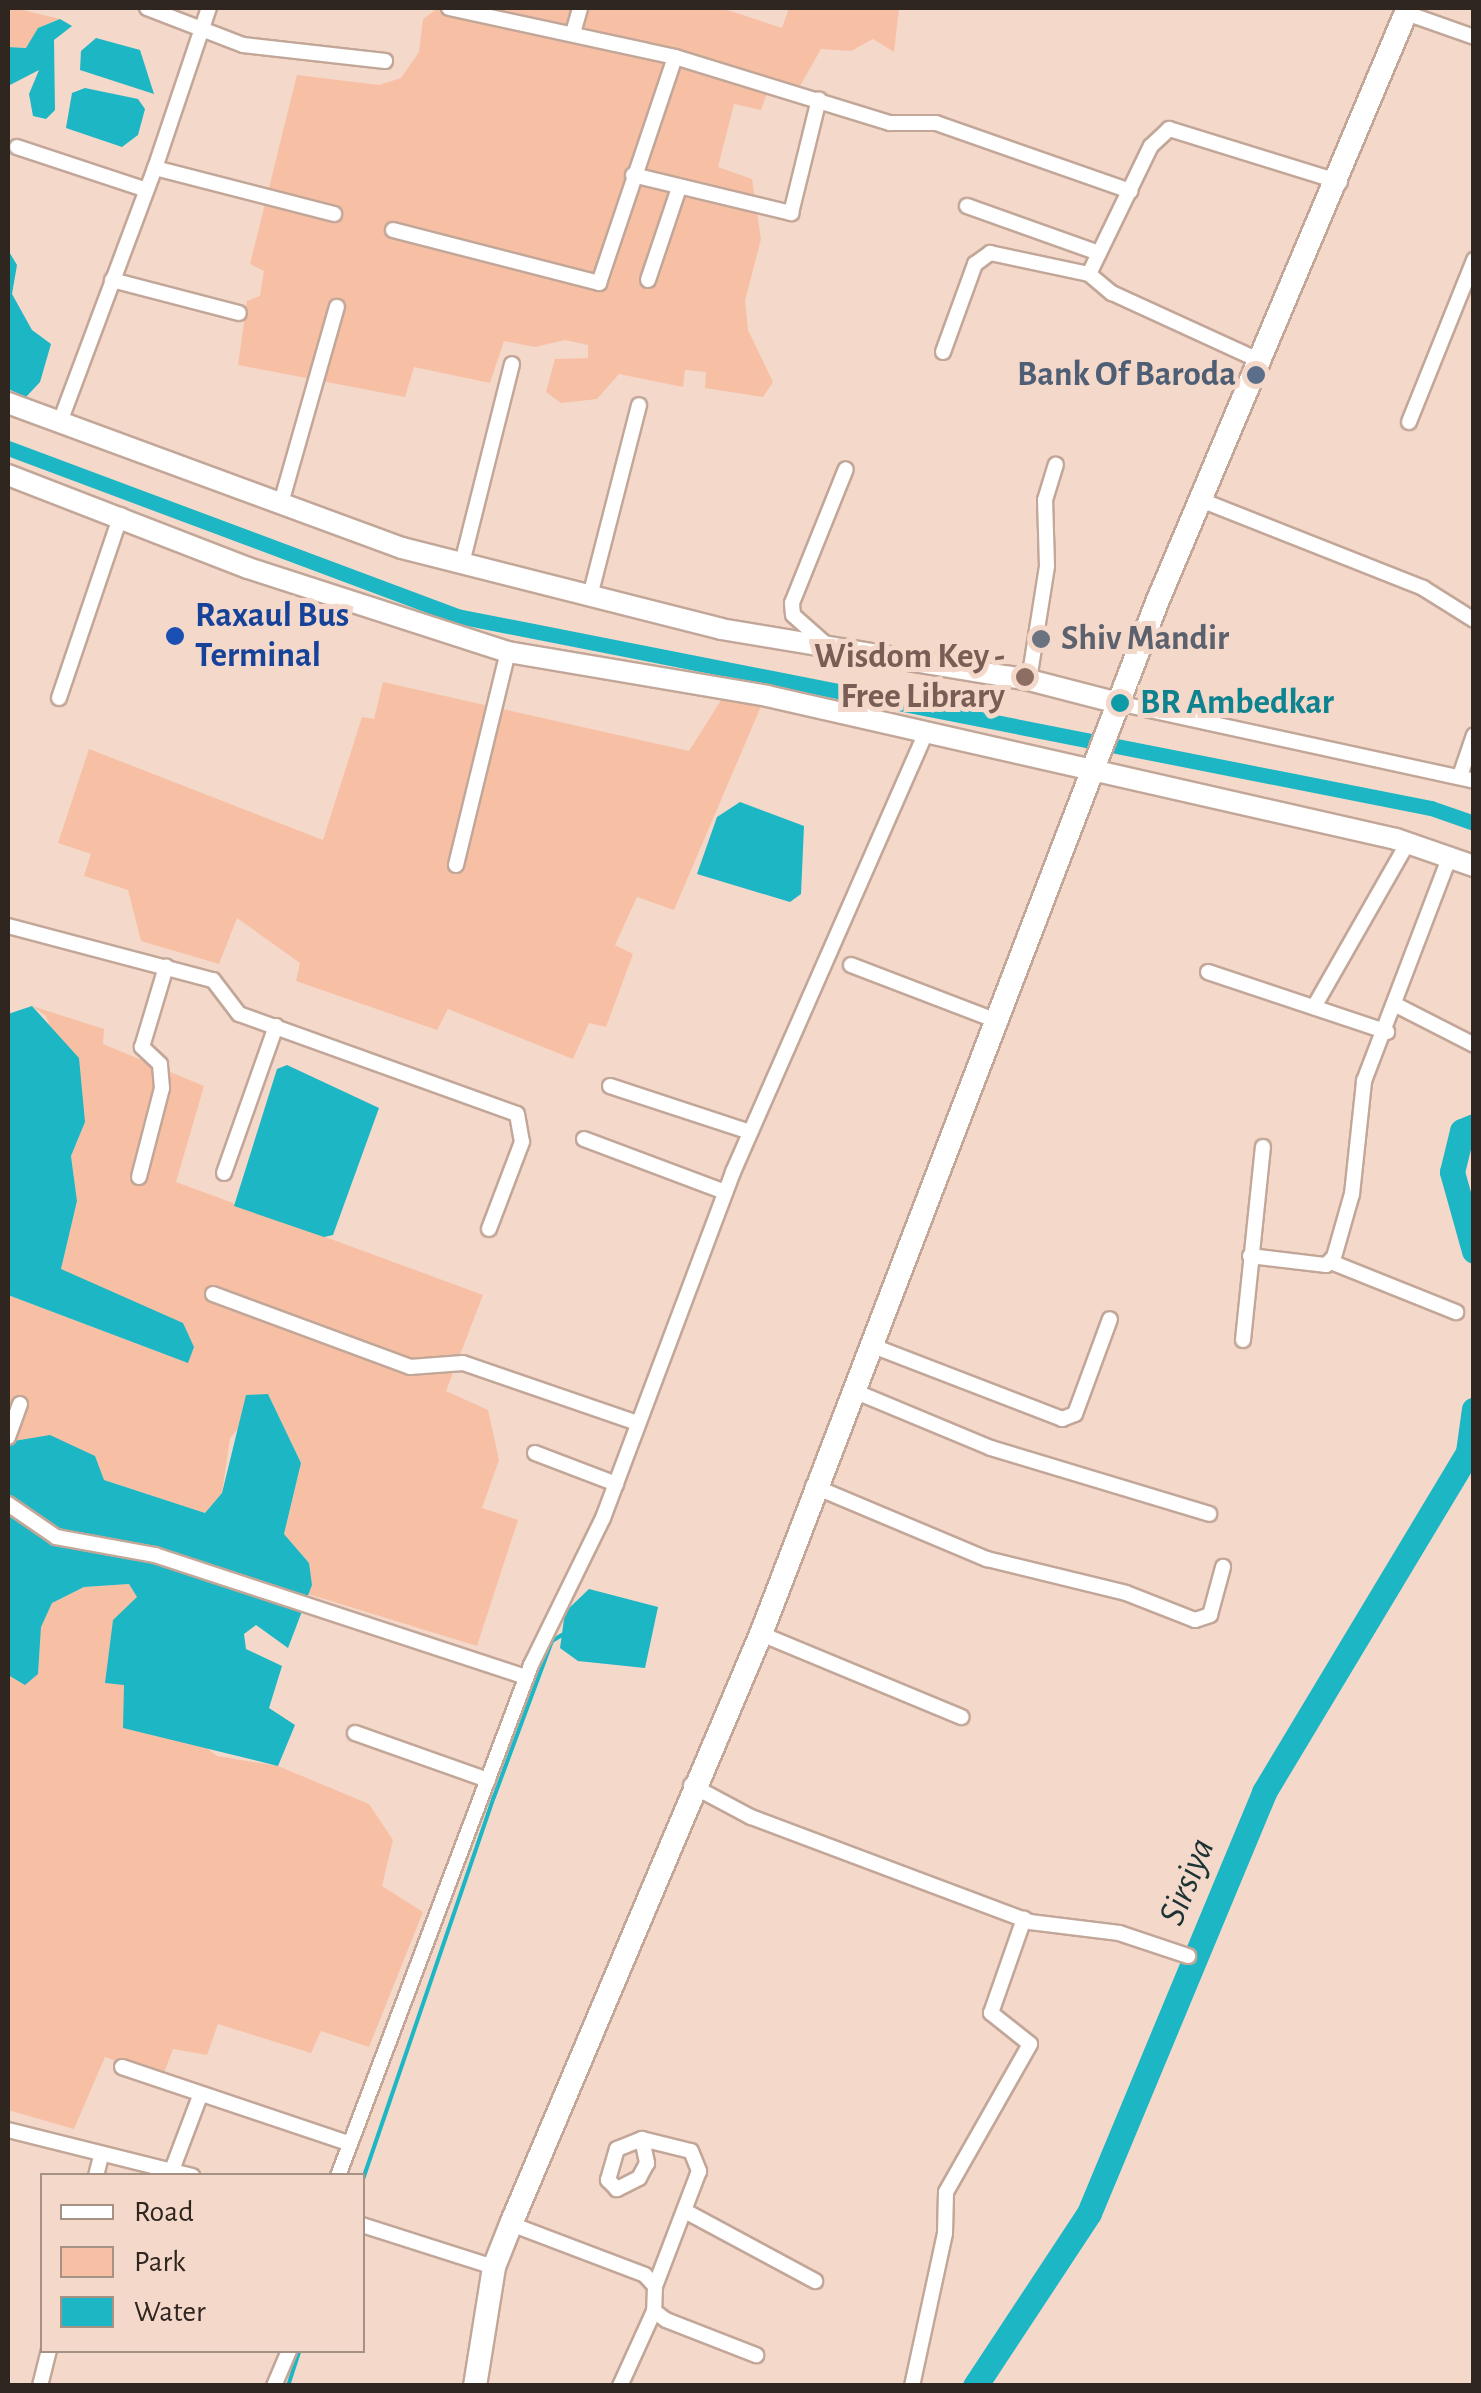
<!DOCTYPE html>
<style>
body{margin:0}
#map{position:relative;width:1481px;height:2393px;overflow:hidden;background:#f4d8c9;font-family:"Alegreya Sans",sans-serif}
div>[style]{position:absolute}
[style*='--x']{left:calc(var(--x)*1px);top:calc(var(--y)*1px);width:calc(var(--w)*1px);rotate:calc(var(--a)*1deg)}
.green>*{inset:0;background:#f7c0a5}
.water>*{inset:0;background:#1cb6c4}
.stream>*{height:4px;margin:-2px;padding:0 2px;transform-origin:2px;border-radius:2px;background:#1cb6c4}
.canal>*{height:15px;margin:-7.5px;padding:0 7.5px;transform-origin:7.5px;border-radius:7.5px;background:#1cb6c4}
.river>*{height:25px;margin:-12.5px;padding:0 12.5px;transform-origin:12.5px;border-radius:12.5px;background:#1cb6c4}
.roads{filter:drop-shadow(2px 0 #c2a799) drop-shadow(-2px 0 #c2a799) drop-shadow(0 2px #c2a799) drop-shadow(0 -2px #c2a799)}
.street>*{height:14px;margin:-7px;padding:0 7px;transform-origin:7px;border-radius:7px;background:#fff}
.secondary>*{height:20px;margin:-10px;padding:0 10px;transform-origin:10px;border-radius:10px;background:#fff}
.primary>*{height:22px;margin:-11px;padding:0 11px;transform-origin:11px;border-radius:11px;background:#fff}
.dots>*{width:28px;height:28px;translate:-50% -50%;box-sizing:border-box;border:5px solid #f4d8c9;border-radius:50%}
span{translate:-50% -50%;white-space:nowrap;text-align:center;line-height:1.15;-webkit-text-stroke:10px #f4d8c9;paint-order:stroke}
.service-label{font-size:35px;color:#4e5e75;font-weight:700}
.right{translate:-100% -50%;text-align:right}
.transit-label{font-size:35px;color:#164399;font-weight:700}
.left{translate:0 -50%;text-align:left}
.worship-label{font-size:35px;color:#5b616d;font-weight:700}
.education-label{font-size:35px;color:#785e54;font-weight:700}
.culture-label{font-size:35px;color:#0d838f;font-weight:700}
.water-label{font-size:38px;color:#1c3335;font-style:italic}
.frame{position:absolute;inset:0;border:10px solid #302620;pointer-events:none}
.legend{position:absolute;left:40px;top:2173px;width:325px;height:180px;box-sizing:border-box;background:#f4d8c9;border:2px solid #a69185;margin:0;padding:12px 18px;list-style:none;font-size:30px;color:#302620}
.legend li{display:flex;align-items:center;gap:20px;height:50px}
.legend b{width:50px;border:2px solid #a69185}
</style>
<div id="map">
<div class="green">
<div style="clip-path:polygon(8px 8px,14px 8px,60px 19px,38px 28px,27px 48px,8px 47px)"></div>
<div style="clip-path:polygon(438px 8px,721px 8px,782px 28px,789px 8px,899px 8px,894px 52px,873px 39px,851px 51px,821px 49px,800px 86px,772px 79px,761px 110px,734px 104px,718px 167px,752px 179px,761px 239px,745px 301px,748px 330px,773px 382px,763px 397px,705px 388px,706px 372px,685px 370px,683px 387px,619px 374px,597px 399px,561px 403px,546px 392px,555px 359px,588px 358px,588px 345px,565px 340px,535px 347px,504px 341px,490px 383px,414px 367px,405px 397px,238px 365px,247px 301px,260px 296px,264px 271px,250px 264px,297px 75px,379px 85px,401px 78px,419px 52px,423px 19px)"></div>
<div style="clip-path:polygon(383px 682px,689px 751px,725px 694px,762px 704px,674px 910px,637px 897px,615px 945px,633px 954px,606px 1027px,589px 1023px,573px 1059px,448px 1009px,437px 1030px,296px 981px,300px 963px,237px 918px,219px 964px,141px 941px,128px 890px,84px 876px,91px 854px,58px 843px,89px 749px,323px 840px,362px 717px,374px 719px)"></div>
<div style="clip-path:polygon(32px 1006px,104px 1029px,103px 1044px,204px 1086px,176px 1182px,483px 1295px,446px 1391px,488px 1410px,499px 1460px,482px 1508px,518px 1520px,477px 1646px,308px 1594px,309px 1563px,284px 1534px,301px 1463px,268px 1394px,230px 1438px,222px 1493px,205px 1513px,104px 1480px,41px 1442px,8px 1442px,8px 1295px,188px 1363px,61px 1269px,77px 1201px,71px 1156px,85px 1122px,46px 1016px)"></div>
<div style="clip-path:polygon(129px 1584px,137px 1597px,106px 1683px,124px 1684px,217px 1756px,278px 1766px,369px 1804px,393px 1840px,382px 1886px,423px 1912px,369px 2047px,321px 2031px,311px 2053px,218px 2024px,207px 2055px,173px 2049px,162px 2078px,105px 2057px,74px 2129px,8px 2110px,8px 1675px,25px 1684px,38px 1674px,41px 1626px,52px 1603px,84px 1587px)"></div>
</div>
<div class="water">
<div style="clip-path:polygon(60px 19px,72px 26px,54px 40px,55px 110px,46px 119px,33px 116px,29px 94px,39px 70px,8px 86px,8px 47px,26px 48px,38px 28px)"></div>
<div style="clip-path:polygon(96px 38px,140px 50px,154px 94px,80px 70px,81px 51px)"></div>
<div style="clip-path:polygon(85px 88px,138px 99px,145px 109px,138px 135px,122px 147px,66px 128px,72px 93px)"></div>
<div style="clip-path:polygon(8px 250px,17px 265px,12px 294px,32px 330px,51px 344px,40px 382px,26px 397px,8px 389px)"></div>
<div style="clip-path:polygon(740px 802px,804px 826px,801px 894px,790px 902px,697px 874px,717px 817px)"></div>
<div style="clip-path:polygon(32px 1006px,79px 1058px,85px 1122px,71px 1156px,77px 1201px,61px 1269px,183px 1323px,194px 1347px,188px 1363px,8px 1295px,8px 1014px)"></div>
<div style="clip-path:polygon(287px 1065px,379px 1108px,333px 1235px,324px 1237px,234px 1206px,277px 1069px)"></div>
<div style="clip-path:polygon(268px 1394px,301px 1463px,284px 1534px,309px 1563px,312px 1585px,288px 1648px,256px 1625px,244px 1634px,246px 1649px,282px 1666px,269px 1708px,295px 1725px,278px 1766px,123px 1728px,124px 1685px,105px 1683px,113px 1620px,137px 1597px,129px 1584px,84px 1587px,52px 1603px,41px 1627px,38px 1674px,25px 1685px,8px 1675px,8px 1442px,50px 1435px,95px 1456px,104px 1480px,205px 1513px,222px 1493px,246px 1395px)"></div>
<div style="clip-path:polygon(589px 1589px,658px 1607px,645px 1668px,578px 1661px,560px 1648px,565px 1612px)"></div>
</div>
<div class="stream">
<div style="--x:362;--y:2182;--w:407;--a:-71.1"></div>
<div style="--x:494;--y:1797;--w:166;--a:-69.6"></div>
<div style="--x:552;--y:1641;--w:12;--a:-31"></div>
<div style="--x:288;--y:2386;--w:38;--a:-72"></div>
</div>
<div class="canal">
<div style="--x:8;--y:448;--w:479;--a:20.5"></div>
<div style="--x:457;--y:616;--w:993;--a:11.15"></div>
<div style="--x:1431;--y:808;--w:46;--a:19.2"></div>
</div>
<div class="river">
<div style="--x:1474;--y:1126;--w:13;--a:157"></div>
<div style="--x:1462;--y:1131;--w:42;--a:103.7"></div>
<div style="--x:1452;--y:1172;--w:82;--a:74.4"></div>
<div style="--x:975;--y:2386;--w:207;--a:-56.6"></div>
<div style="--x:1089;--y:2213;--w:456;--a:-67.4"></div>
<div style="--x:1264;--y:1792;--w:397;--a:-59"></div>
<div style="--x:1468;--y:1452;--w:43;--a:-82.1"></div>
</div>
<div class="roads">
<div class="street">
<div style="--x:147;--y:8;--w:103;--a:21.1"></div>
<div style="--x:243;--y:45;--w:143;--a:6.4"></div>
<div style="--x:449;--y:8;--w:231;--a:12.2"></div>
<div style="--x:1406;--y:13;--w:72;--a:19.4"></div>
<div style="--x:573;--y:33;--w:26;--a:-74"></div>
<div style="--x:17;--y:147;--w:131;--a:18.3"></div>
<div style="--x:155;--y:168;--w:169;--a:-71.4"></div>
<div style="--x:633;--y:175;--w:163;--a:13.5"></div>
<div style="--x:791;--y:213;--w:117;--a:-76.2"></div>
<div style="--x:967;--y:206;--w:140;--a:19.6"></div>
<div style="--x:393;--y:230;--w:213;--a:14.4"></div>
<div style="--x:599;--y:283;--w:238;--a:-71.4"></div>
<div style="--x:675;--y:57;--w:225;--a:17.1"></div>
<div style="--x:890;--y:123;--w:46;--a:0"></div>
<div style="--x:936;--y:123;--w:206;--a:19.3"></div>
<div style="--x:1089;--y:274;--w:142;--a:-64.2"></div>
<div style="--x:1151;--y:146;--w:25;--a:-43"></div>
<div style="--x:1169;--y:129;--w:179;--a:17.2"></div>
<div style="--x:112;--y:280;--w:131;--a:14.6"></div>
<div style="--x:648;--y:280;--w:97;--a:-71.4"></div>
<div style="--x:943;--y:352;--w:94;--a:-70"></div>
<div style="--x:975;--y:264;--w:19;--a:-36"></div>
<div style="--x:990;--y:253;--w:101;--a:12"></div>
<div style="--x:1089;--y:274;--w:30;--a:40"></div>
<div style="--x:1112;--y:293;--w:166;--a:24.6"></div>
<div style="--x:60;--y:422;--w:271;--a:-69.5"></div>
<div style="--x:155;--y:168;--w:185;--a:14.4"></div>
<div style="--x:1409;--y:422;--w:175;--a:-68.1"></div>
<div style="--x:1201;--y:500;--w:239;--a:21.6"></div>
<div style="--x:1423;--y:588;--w:60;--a:32.1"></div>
<div style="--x:281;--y:503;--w:204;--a:-74.1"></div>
<div style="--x:462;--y:563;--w:205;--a:-75.9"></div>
<div style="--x:590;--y:596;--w:197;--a:-75.6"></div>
<div style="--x:829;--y:647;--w:48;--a:-138.4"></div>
<div style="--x:793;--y:615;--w:12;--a:-95"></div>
<div style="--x:792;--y:603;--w:144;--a:-68.1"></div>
<div style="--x:1029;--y:680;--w:115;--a:-81"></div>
<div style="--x:1047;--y:566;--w:66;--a:-91.7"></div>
<div style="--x:1045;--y:500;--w:37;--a:-73"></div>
<div style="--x:59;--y:698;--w:193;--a:-71.3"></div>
<div style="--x:1122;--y:704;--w:360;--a:12.3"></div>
<div style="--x:1460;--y:776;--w:43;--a:-71.1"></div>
<div style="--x:456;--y:865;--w:219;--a:-76.3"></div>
<div style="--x:8;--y:926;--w:212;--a:14.8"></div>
<div style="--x:213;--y:980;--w:43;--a:52.6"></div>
<div style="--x:239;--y:1014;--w:295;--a:19.8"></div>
<div style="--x:517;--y:1114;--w:28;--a:80"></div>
<div style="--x:522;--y:1142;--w:93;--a:110.8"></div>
<div style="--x:851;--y:965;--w:153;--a:21"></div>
<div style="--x:1208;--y:972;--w:189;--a:18.5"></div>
<div style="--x:1396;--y:1005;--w:88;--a:27.1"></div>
<div style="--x:1314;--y:1007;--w:190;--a:-60.3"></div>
<div style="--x:610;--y:1086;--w:147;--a:18.2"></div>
<div style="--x:584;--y:1139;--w:151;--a:20.6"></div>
<div style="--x:224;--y:1173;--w:156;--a:-70.5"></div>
<div style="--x:139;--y:1177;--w:92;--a:-75.5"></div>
<div style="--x:162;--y:1088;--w:24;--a:-95"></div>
<div style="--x:160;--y:1064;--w:25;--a:-137"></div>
<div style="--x:142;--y:1047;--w:84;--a:-73.3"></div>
<div style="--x:1250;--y:1256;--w:77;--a:6.8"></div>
<div style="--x:1326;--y:1265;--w:11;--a:-45"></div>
<div style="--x:1334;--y:1257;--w:66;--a:-74.1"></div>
<div style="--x:1352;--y:1194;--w:114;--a:-83.9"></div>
<div style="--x:1364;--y:1081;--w:241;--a:-69.1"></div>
<div style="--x:1331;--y:1262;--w:135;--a:21.8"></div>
<div style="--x:213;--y:1294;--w:210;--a:20.3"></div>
<div style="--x:410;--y:1367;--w:53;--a:-4.3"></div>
<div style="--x:463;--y:1363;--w:184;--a:19"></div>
<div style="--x:1243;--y:1340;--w:194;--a:-84.1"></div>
<div style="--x:873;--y:1346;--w:203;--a:21.1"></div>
<div style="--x:1062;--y:1419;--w:14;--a:-21"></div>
<div style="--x:1075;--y:1414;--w:101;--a:-69.8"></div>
<div style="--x:854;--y:1391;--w:148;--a:22.6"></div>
<div style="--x:991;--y:1448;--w:228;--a:16.8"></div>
<div style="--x:8;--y:1437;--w:35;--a:-70"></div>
<div style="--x:535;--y:1453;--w:87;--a:20.9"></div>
<div style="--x:813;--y:1486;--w:189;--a:22.8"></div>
<div style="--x:987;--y:1559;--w:143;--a:13.7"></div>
<div style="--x:1126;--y:1593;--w:74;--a:21.4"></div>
<div style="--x:1195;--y:1620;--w:16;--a:-18"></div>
<div style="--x:1210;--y:1615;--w:50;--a:-74.8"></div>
<div style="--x:8;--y:1504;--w:58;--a:34.5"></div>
<div style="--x:56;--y:1537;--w:101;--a:10.3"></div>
<div style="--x:155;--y:1555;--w:391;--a:18.2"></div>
<div style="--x:761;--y:1634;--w:217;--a:22.5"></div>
<div style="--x:355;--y:1733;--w:141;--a:19.5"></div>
<div style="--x:691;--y:1785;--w:68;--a:28.1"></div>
<div style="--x:751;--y:1817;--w:298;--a:20.6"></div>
<div style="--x:1030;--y:1922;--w:90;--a:7"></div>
<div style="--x:1119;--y:1933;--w:73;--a:18.4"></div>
<div style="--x:122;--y:2067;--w:238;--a:18.6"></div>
<div style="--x:8;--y:2130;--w:190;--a:14"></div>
<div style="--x:642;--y:2139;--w:25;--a:78"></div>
<div style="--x:647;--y:2163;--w:17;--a:118"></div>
<div style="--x:639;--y:2178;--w:25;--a:153"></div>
<div style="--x:617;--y:2189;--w:13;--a:-135"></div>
<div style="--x:608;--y:2180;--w:32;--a:-74"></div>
<div style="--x:617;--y:2149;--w:27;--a:-22"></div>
<div style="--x:642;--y:2139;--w:50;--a:13.8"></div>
<div style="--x:691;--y:2151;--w:22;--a:68"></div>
<div style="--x:699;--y:2171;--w:123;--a:110.9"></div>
<div style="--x:172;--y:2170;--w:79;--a:-69.3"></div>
<div style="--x:96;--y:2176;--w:21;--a:-76"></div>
<div style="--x:338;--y:2176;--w:546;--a:-69.31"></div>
<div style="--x:531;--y:1665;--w:164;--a:-63.9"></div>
<div style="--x:603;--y:1518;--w:370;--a:-69.4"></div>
<div style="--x:733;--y:1172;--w:480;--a:-66.3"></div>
<div style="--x:685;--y:2211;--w:148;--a:28.3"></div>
<div style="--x:511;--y:2224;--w:143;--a:20.8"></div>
<div style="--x:645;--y:2275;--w:15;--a:48"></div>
<div style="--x:655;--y:2286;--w:25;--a:92"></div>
<div style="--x:654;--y:2311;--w:15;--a:37"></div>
<div style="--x:666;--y:2320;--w:97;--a:21.3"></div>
<div style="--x:362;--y:2225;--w:139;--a:17.7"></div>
<div style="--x:40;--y:2386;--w:37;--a:-76"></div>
<div style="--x:274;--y:2386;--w:39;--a:-67"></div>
<div style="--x:620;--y:2386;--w:82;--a:-65.6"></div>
<div style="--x:912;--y:2386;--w:157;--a:-77.8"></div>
<div style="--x:945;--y:2233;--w:41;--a:-88.6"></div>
<div style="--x:946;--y:2192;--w:170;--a:-60.4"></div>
<div style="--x:1030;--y:2044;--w:50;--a:-141.5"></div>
<div style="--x:991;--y:2013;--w:100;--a:-70.7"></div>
</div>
<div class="secondary">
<div style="--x:8;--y:403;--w:420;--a:20.2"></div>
<div style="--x:402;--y:548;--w:329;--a:14.2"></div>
<div style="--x:721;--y:629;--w:312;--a:9.4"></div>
<div style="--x:1029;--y:680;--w:96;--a:14.5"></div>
<div style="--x:8;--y:475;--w:257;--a:21.2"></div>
<div style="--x:248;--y:568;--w:273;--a:17.9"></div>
<div style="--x:508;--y:652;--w:263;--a:9.6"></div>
<div style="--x:767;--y:696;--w:645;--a:12.81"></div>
<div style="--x:1396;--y:839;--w:83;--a:19.1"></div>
</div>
<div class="primary">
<div style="--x:475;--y:2386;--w:121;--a:-80.9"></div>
<div style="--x:494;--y:2267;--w:46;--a:-68.4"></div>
<div style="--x:511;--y:2224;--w:641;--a:-67.04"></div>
<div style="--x:761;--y:1634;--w:1108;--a:-69"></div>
<div style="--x:1158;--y:600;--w:643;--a:-67.11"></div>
</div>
</div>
<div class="dots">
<div style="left:1256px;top:375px;background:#5c6f8a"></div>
<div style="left:175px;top:636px;background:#1a4fb4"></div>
<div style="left:1041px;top:639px;background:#6b7280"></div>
<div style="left:1025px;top:677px;background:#8d6e63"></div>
<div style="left:1120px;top:703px;background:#0f9aa8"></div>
</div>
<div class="service-label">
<span class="right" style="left:1236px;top:375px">Bank Of Baroda</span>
</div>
<div class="transit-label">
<span class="left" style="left:195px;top:636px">Raxaul Bus<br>Terminal</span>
</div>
<div class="worship-label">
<span class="left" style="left:1061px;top:639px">Shiv Mandir</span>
</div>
<div class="education-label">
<span class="right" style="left:1005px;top:677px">Wisdom Key -<br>Free Library</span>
</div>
<div class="culture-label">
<span class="left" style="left:1140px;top:703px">BR Ambedkar</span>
</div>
<div class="water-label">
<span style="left:1188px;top:1882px;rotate:-68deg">Sirsiya</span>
</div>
<div class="frame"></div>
<ul class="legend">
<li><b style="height:12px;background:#fff"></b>Road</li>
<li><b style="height:28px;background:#f7c0a5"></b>Park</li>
<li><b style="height:28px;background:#1cb6c4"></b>Water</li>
</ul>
</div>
